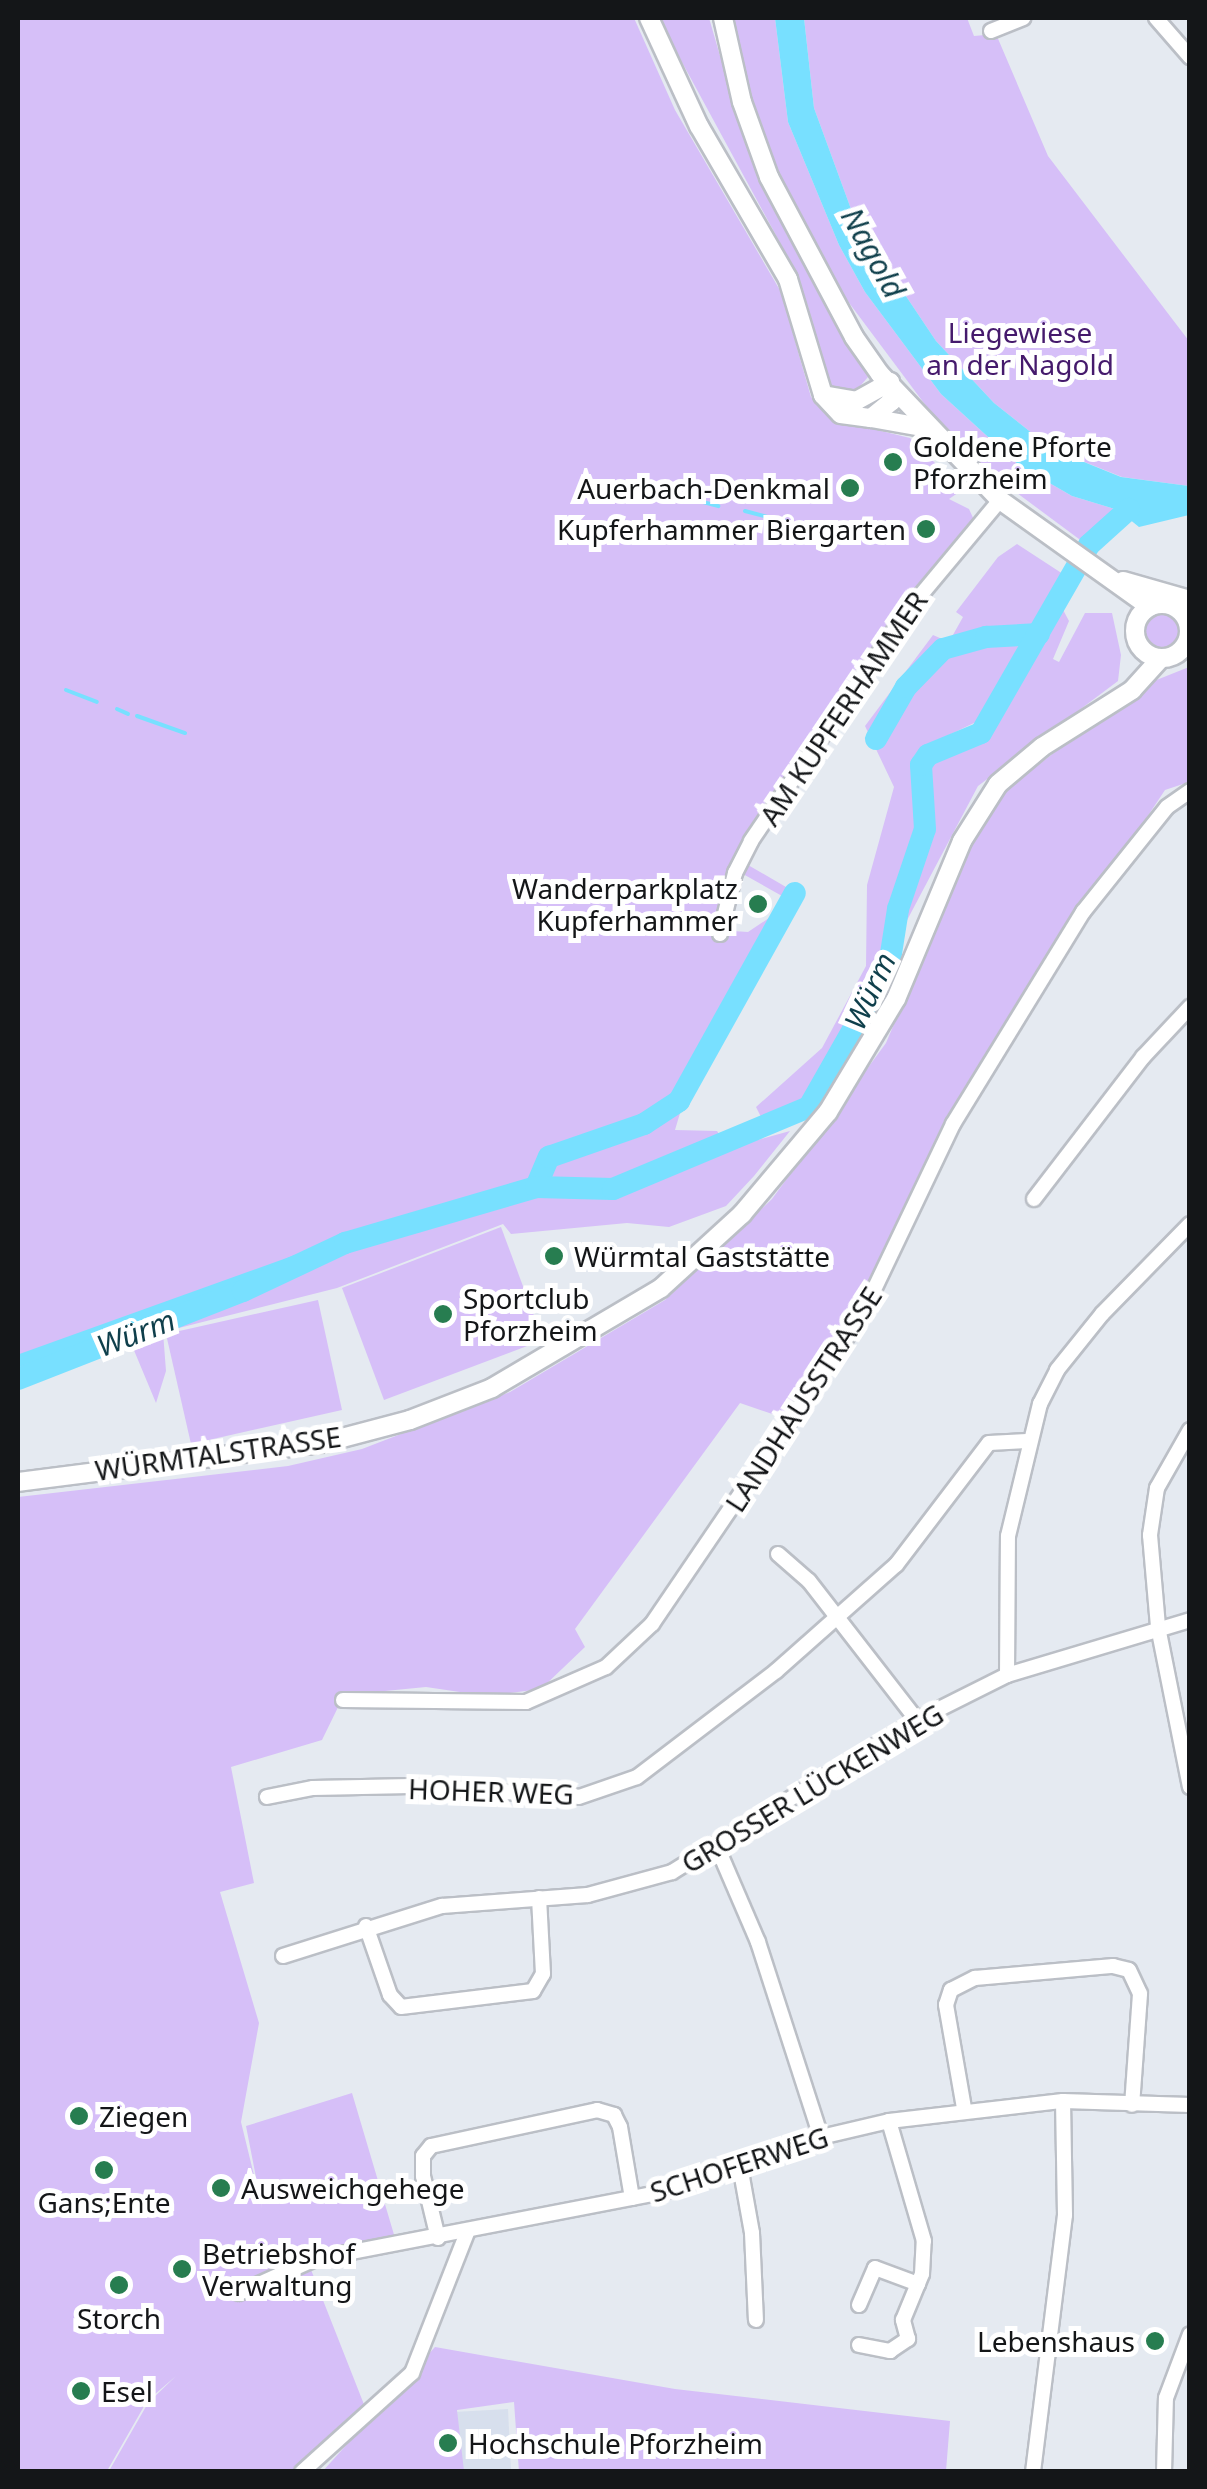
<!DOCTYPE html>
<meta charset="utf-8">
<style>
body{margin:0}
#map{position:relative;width:1207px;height:2489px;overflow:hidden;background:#e5eaf1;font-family:"Noto Sans",sans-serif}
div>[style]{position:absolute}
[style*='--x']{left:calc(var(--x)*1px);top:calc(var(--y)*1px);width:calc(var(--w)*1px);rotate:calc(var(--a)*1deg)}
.built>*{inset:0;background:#d7dfed}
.green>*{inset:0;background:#d6bff8}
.round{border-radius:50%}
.water>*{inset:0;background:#78e0ff}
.stream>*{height:4px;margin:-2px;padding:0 2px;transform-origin:2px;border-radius:2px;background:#78e0ff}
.canal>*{height:12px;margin:-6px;padding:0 6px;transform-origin:6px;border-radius:6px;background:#78e0ff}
.river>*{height:22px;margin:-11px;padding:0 11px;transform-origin:11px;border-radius:11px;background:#78e0ff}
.roads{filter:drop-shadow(2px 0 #bbbfc6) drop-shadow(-2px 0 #bbbfc6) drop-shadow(0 2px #bbbfc6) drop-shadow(0 -2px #bbbfc6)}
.minor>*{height:14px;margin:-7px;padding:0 7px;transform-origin:7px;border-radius:7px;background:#fff}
.major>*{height:18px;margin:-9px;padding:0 9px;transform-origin:9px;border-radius:9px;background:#fff}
.major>.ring{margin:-9px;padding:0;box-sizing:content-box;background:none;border:18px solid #fff;border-radius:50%}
.dots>*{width:28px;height:28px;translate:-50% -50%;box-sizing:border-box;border:5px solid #fff;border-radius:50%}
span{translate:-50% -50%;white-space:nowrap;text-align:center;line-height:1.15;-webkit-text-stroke:10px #fff;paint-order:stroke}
.park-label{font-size:28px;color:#451a6c}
.poi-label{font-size:28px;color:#141618}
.left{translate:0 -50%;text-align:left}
.right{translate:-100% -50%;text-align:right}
.street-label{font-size:28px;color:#141618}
.water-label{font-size:30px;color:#0f3f4b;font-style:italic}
.frame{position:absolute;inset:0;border:20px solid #141618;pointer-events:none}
</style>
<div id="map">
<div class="built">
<div style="clip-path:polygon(508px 2409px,511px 2471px,370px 2472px,400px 2415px)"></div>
</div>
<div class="green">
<div style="clip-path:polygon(18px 18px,634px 18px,675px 110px,781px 292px,811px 397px,836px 420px,910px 438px,962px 490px,949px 499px,969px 509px,975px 522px,761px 821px,718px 930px,748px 932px,778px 912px,782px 896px,743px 874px,748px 865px,798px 894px,683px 1103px,675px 1130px,717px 1131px,728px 1148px,790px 1131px,754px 1176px,726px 1206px,669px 1227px,627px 1223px,511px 1234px,503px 1224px,337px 1288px,163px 1332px,166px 1371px,156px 1403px,128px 1336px,18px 1386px)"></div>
<div style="clip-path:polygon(658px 18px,709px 18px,744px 138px,787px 235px,864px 364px,868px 377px,855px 392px,834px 389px,825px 376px,808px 306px,778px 239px)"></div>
<div style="clip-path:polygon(731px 18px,775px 18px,788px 122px,839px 245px,865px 292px,941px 394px,1020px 466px,1072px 496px,1118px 510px,1083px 542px,959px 450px,832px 280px,756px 126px)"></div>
<div style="clip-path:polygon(804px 18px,967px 18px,974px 36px,996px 34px,1048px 156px,1189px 341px,1189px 486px,1122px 477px,1052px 449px,994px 403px,936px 341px,855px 220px,814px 108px)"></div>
<div style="clip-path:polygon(1017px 544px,1063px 574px,976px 722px,924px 747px,914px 763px,918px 838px,892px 895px,886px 962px,820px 1085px,801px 1105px,765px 1125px,756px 1107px,822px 1048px,866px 966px,867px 885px,894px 787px,865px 726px,933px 635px,949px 642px,963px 617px,956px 612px,998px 557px)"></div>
<div style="clip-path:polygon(1061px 606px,1069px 621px,1053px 659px,1059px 662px,1085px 613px,1112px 613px,1121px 655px,1118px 681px,978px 786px,895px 943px,926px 833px,925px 763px,947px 748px,969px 745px,992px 727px)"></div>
<div class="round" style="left:1143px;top:613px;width:38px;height:38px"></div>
<div style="clip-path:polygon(1189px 667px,1189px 782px,1165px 790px,942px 1126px,854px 1318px,784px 1418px,740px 1403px,575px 1629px,585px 1647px,541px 1689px,487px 1696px,426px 1687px,344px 1695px,322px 1740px,231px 1767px,254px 1883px,220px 1892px,259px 2023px,241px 2122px,262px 2208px,246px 2126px,352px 2093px,395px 2238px,306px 2257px,365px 2407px,318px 2471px,109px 2471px,148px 2403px,176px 2376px,147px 2401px,107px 2471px,18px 2471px,18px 1497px,288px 1466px,362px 1449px,510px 1392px,665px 1300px,772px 1199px,886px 1043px,975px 833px,1006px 789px,1144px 685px)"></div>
<div style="clip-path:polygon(501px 1227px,543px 1340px,384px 1400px,342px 1288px)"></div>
<div style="clip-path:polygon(318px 1300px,342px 1410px,191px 1444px,166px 1334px)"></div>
<div style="clip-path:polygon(435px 2347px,675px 2389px,950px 2421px,946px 2471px,519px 2472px,514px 2402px,457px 2410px,464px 2471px,322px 2472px)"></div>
</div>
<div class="water">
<div style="clip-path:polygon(775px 18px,804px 18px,814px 108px,855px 220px,936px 341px,994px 403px,1052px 449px,1121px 477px,1189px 486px,1189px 515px,1139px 527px,1118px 510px,1072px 496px,1020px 466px,941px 394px,865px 292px,839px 245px,788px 122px)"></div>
</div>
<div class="stream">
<div style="--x:673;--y:494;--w:47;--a:14.9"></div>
<div style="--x:745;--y:511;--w:43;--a:14.7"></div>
<div style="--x:66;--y:690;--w:33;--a:21"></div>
<div style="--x:117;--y:709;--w:12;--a:24"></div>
<div style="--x:137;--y:716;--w:51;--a:19.5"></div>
</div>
<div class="canal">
<div style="--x:18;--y:1361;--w:348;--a:-19.8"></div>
</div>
<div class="river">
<div style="--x:876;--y:739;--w:60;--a:-60"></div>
<div style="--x:906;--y:687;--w:53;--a:-45.8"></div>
<div style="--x:943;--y:649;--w:45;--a:-15.6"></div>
<div style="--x:986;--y:637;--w:53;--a:-3.2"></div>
<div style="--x:536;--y:1187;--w:33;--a:-67"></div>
<div style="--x:549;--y:1157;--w:101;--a:-19.2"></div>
<div style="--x:644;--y:1124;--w:42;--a:-33.3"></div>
<div style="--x:679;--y:1101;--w:238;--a:-60.9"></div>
<div style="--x:18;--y:1379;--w:242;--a:-21.4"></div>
<div style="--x:243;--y:1291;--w:113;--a:-25.2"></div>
<div style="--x:345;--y:1243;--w:199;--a:-16.3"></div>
<div style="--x:536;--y:1187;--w:77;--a:1.5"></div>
<div style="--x:613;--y:1189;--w:212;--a:-22.7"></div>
<div style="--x:809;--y:1107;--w:162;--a:-60.4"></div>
<div style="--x:889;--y:966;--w:58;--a:-81"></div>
<div style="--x:898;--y:909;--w:84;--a:-71.4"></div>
<div style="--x:925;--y:829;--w:64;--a:-93.6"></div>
<div style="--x:921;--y:765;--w:12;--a:-55"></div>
<div style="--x:928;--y:755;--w:57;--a:-22.5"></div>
<div style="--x:981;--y:733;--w:217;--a:-60.1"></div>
<div style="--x:1089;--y:545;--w:54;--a:-42"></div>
</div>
<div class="roads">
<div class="minor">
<div style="--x:1156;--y:18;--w:52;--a:48.9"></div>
<div style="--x:991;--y:31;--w:35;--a:-22"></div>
<div style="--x:1184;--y:647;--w:6;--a:18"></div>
<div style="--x:720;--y:934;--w:63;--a:-76.2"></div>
<div style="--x:735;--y:873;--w:36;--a:-63"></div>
<div style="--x:751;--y:841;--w:274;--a:-55.8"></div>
<div style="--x:905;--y:614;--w:148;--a:-50.2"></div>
<div style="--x:1034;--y:1199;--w:179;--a:-52.5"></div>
<div style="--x:1143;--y:1057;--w:69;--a:-46.8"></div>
<div style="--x:1190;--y:1430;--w:67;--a:119.6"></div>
<div style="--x:1157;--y:1488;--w:48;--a:98.5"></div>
<div style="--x:1150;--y:1535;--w:92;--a:85"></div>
<div style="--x:1158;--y:1627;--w:163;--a:78.7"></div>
<div style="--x:778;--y:1554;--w:41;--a:41.1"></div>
<div style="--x:809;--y:1581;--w:176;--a:52.2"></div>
<div style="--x:1007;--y:1675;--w:139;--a:-89.6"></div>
<div style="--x:1008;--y:1536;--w:136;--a:-76.4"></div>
<div style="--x:1040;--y:1404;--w:38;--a:-63"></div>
<div style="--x:1057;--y:1370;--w:72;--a:-51.2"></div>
<div style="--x:1102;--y:1314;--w:126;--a:-45.6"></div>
<div style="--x:343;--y:1700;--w:183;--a:0.6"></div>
<div style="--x:526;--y:1702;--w:87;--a:-23.6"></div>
<div style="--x:606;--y:1667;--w:63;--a:-43.1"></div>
<div style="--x:652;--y:1624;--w:371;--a:-55.8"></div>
<div style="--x:861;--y:1317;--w:214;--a:-64.5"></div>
<div style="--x:953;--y:1124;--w:249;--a:-58.5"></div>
<div style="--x:1083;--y:912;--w:134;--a:-51.3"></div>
<div style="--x:1167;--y:807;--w:28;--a:-35"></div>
<div style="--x:267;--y:1797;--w:47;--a:-11.1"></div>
<div style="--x:313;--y:1788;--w:98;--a:-1.2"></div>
<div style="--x:411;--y:1786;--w:168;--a:3.7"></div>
<div style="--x:579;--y:1797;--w:61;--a:-19"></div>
<div style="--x:637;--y:1777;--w:175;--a:-37.3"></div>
<div style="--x:776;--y:1671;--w:160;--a:-41.5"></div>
<div style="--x:896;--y:1565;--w:153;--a:-52.7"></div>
<div style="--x:989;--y:1443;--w:38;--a:-3"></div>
<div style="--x:718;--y:1849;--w:101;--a:66.7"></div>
<div style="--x:758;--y:1942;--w:205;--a:72.1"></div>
<div style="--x:366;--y:1926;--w:73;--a:70.8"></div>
<div style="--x:390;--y:1995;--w:16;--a:47"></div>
<div style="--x:401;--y:2007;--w:133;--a:-6.9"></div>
<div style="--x:533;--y:1991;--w:20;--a:-60"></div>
<div style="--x:543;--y:1974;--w:76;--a:-93"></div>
<div style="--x:283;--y:1956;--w:167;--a:-17.5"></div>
<div style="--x:442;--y:1906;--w:146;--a:-4.3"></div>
<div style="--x:588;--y:1895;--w:87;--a:-15.3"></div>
<div style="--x:672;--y:1872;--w:288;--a:-31.8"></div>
<div style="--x:917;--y:1720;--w:101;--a:-26.6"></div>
<div style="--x:1007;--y:1675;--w:191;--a:-16.7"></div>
<div style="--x:964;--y:2108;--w:105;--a:-99.9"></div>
<div style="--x:946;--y:2005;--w:16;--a:-72"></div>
<div style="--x:951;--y:1990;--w:27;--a:-27"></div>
<div style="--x:975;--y:1978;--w:139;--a:-5"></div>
<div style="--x:1113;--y:1966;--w:16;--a:14"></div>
<div style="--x:1129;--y:1970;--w:26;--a:65"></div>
<div style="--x:1140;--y:1994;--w:111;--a:94.1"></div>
<div style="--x:740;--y:2166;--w:68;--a:79.8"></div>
<div style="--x:752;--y:2233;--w:87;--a:87.4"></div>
<div style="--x:438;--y:2238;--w:64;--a:-103.6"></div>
<div style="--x:423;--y:2176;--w:20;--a:-90"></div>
<div style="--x:423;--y:2156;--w:13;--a:-51"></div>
<div style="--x:431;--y:2146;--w:170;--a:-12.2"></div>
<div style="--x:597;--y:2110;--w:18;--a:16"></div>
<div style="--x:614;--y:2115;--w:13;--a:63"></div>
<div style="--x:620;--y:2127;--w:72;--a:80.4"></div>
<div style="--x:239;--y:2293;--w:83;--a:-24.1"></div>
<div style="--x:315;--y:2259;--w:365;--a:-10.9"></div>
<div style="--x:673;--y:2190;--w:157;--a:-19.7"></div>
<div style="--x:821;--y:2137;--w:70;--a:-13.2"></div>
<div style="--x:889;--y:2121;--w:175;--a:-6.6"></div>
<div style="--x:1063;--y:2101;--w:127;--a:1.8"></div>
<div style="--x:859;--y:2305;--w:40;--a:-66.6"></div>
<div style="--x:875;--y:2268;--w:46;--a:20.4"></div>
<div style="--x:859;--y:2345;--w:32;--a:11"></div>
<div style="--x:890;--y:2351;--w:22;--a:-34"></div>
<div style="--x:908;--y:2339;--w:20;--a:-105"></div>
<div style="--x:903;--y:2320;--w:50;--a:-67.6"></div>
<div style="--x:922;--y:2274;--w:33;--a:-87"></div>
<div style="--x:924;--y:2241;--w:125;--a:-106.3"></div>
<div style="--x:302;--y:2472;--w:148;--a:-42"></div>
<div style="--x:412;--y:2373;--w:150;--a:-68.6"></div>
<div style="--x:1033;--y:2472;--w:259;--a:-82.9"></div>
<div style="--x:1065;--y:2215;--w:114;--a:-91"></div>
<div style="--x:1164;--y:2472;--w:74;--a:-88.5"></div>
<div style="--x:1166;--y:2398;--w:68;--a:-69.4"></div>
</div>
<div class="major">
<div style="--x:649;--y:18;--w:119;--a:65.2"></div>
<div style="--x:699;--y:126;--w:177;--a:59.8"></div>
<div style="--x:788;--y:279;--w:121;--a:73.2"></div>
<div style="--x:823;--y:395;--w:26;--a:47"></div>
<div style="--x:841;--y:414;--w:30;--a:8"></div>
<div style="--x:871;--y:418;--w:27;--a:-39"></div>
<div style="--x:892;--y:401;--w:19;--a:-96"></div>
<div style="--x:723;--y:18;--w:86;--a:77.3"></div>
<div style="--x:742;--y:102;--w:80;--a:70.2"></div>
<div style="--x:769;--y:177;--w:181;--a:62"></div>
<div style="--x:854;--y:337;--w:45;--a:54.9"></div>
<div style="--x:880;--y:374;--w:174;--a:46.4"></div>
<div style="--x:1000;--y:500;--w:184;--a:35.5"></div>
<div style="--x:823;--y:395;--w:34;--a:10"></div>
<div style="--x:856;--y:401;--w:39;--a:-29"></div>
<div style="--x:871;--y:418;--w:57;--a:10.1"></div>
<div style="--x:1123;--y:581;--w:70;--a:15.8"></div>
<div class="ring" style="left:1135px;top:604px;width:36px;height:36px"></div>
<div style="--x:18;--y:1482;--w:307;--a:-7.3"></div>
<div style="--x:323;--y:1443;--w:90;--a:-14.8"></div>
<div style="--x:410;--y:1420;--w:88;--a:-21.3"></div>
<div style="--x:492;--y:1388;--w:196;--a:-30.6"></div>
<div style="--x:661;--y:1288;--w:110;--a:-42.4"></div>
<div style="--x:742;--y:1214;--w:133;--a:-49.9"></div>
<div style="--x:828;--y:1112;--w:132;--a:-59"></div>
<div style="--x:896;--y:999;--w:171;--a:-67.3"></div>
<div style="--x:962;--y:841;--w:67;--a:-57.7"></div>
<div style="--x:998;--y:784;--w:57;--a:-40.1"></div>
<div style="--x:1042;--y:747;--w:107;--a:-32.3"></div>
<div style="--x:1132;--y:690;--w:43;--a:-47.8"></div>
</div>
</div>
<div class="dots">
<div style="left:893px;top:462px;background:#277d50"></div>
<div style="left:850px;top:488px;background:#277d50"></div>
<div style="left:926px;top:529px;background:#277d50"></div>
<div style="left:758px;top:904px;background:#277d50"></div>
<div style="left:554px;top:1256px;background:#277d50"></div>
<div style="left:443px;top:1314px;background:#277d50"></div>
<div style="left:79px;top:2116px;background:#277d50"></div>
<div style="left:104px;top:2170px;background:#277d50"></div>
<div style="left:221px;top:2188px;background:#277d50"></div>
<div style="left:182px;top:2269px;background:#277d50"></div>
<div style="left:119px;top:2285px;background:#277d50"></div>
<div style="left:1155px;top:2341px;background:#277d50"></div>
<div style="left:81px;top:2391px;background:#277d50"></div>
<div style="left:448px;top:2443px;background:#277d50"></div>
</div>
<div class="park-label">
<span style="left:1020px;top:348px">Liegewiese<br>an der Nagold</span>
</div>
<div class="poi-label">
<span class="left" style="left:913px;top:462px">Goldene Pforte<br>Pforzheim</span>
<span class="right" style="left:830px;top:488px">Auerbach-Denkmal</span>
<span class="right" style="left:906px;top:529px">Kupferhammer Biergarten</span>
<span class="right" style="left:738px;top:904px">Wanderparkplatz<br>Kupferhammer</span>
<span class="left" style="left:574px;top:1256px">Würmtal Gaststätte</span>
<span class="left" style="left:463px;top:1314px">Sportclub<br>Pforzheim</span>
<span class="left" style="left:99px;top:2116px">Ziegen</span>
<span class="left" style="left:241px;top:2188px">Ausweichgehege</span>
<span style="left:104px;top:2202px">Gans;Ente</span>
<span class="left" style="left:202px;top:2269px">Betriebshof<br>Verwaltung</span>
<span style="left:119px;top:2318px">Storch</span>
<span class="right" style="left:1135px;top:2341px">Lebenshaus</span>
<span class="left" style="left:101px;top:2391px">Esel</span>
<span class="left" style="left:468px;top:2443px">Hochschule Pforzheim</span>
</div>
<div class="street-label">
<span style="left:843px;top:708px;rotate:-56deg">AM KUPFERHAMMER</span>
<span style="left:803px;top:1399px;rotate:-57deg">LANDHAUSSTRASSE</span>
<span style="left:218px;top:1453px;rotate:-8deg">WÜRMTALSTRASSE</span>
<span style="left:812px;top:1788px;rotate:-31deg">GROSSER LÜCKENWEG</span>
<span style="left:491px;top:1791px;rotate:2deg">HOHER WEG</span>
<span style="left:739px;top:2164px;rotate:-18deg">SCHOFERWEG</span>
</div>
<div class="water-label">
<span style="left:873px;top:253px;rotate:61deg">Nagold</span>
<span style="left:870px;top:991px;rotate:-65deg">Würm</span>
<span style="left:136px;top:1333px;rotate:-21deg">Würm</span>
</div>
<div class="frame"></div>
</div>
